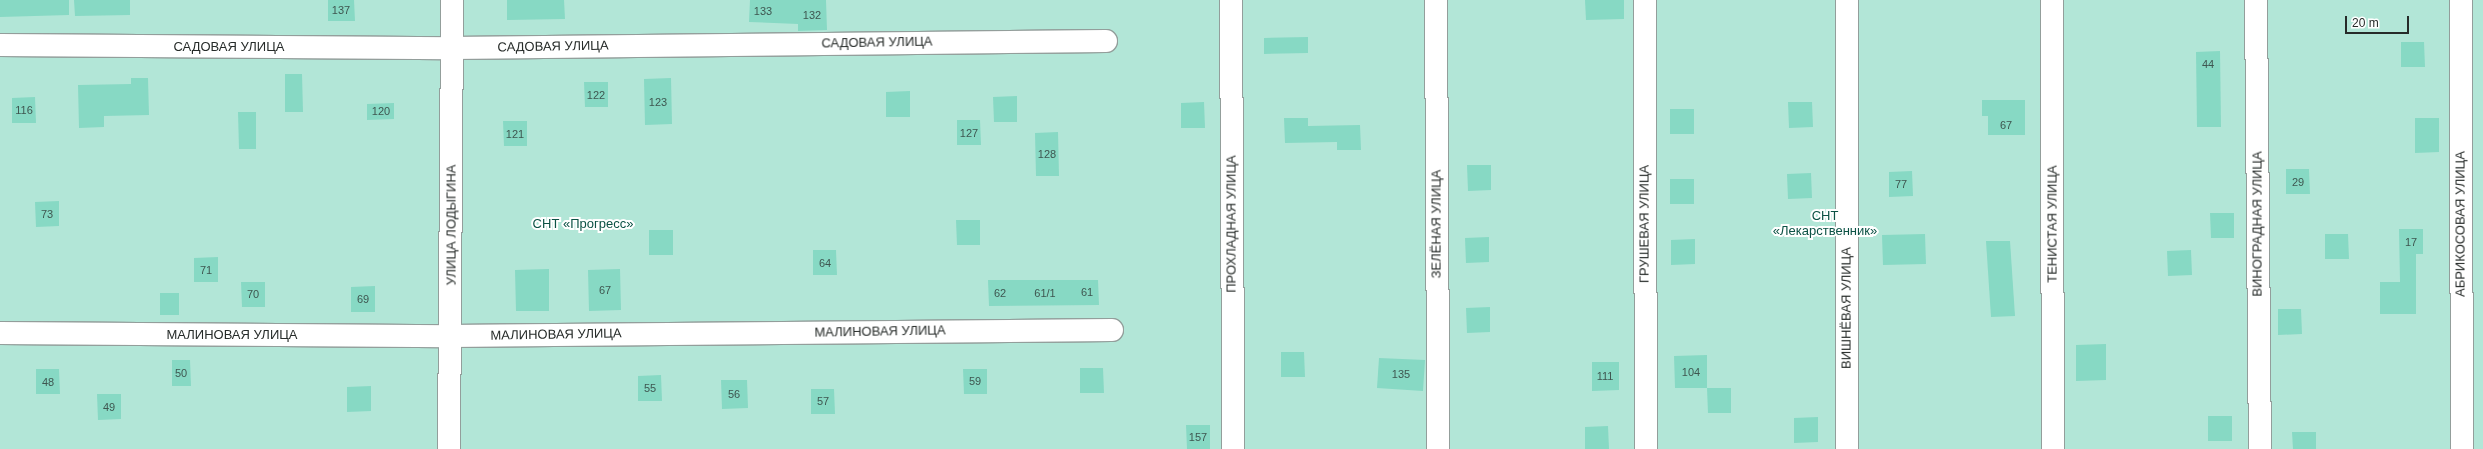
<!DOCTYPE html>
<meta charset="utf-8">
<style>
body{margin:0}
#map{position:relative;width:2483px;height:449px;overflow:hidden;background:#ecf8f5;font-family:Helvetica,sans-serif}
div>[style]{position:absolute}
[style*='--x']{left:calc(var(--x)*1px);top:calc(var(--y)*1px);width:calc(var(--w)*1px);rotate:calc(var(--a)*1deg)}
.green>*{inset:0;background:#b2e6d7}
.building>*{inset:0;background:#87d9c4}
.roads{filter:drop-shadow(1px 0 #939e9b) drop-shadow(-1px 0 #939e9b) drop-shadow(0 1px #939e9b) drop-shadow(0 -1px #939e9b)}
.minor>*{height:22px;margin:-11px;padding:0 11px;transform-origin:11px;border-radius:11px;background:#fff}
span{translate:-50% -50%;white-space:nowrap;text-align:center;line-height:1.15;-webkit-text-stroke:4px #fff;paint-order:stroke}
.number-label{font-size:11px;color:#3e5650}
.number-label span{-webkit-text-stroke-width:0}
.street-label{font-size:13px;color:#262b29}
.park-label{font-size:13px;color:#0c5245}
.scale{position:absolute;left:2345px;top:16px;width:64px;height:18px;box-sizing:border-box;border:2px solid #262b29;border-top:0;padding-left:5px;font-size:12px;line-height:14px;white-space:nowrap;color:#262b29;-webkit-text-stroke:3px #fff;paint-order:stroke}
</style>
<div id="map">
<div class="green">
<div style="clip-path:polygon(0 0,2483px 0,2483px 449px,0 449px)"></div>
</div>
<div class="building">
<div style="clip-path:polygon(0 0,69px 0,69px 15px,0 17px)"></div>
<div style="clip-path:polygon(74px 0,130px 0,130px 15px,75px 16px)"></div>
<div style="clip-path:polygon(328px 0,354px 0,355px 21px,328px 21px)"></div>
<div style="clip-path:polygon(507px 0,564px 0,565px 19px,507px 20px)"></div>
<div style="clip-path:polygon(750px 0,826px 0,827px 30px,798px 31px,798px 24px,749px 22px)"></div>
<div style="clip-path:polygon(1585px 0,1624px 0,1624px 19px,1586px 20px)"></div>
<div style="clip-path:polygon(1308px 37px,1308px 53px,1264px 54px,1264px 38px)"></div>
<div style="clip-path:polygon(2401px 42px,2424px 42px,2425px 67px,2401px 67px)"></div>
<div style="clip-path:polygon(2220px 51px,2221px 127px,2197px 127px,2196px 52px)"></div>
<div style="clip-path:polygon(285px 74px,302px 74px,303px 112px,285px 112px)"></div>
<div style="clip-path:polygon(131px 78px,148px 78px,149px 115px,104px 116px,104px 127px,79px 128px,78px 85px,131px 84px)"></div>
<div style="clip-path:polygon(671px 78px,672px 124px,645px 125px,644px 79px)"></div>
<div style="clip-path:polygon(584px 82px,608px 82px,608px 107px,585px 107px)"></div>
<div style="clip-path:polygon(910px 91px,910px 117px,886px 117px,886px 92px)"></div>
<div style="clip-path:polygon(1017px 96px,1017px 122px,994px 122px,993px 97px)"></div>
<div style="clip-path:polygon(35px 97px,36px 123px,12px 123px,12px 98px)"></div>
<div style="clip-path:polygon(1982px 100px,2025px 100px,2025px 135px,1988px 135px,1988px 116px,1982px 116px)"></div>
<div style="clip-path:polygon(1204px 102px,1205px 128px,1181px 128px,1181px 103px)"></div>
<div style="clip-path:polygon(1788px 102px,1812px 102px,1813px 127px,1789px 128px)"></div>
<div style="clip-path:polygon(394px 103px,394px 119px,367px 120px,367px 104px)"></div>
<div style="clip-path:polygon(1670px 109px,1694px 109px,1694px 134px,1670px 134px)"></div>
<div style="clip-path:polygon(238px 112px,256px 112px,256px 149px,239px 149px)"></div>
<div style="clip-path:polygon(1284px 118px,1308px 118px,1308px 126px,1360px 125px,1361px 150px,1337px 150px,1337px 142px,1285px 143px)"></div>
<div style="clip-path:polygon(2415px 118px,2439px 118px,2439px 152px,2415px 153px)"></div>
<div style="clip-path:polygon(957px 120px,980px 120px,981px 145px,957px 145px)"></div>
<div style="clip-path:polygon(503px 121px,527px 121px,527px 146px,504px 146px)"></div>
<div style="clip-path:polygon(1058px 132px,1059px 176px,1036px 176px,1035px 133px)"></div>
<div style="clip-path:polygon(1467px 165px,1491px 165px,1491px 190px,1468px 191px)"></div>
<div style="clip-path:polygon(2286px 169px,2309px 169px,2310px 194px,2286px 194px)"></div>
<div style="clip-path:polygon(1912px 171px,1913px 196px,1889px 197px,1889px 172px)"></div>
<div style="clip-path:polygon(1811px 173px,1812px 198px,1788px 199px,1787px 174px)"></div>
<div style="clip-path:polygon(1670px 179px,1694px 179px,1694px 204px,1670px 204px)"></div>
<div style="clip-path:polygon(59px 201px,59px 226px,36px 227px,35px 202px)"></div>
<div style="clip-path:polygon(2210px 213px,2234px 213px,2234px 238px,2211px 238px)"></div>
<div style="clip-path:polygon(956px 220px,980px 220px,980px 245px,957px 245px)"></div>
<div style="clip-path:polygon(2399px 229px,2423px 229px,2423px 254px,2416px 254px,2416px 314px,2380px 314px,2380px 282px,2400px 282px)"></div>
<div style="clip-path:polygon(649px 230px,673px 230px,673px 255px,649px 255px)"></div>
<div style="clip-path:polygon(1925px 234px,1926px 264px,1883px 265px,1882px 235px)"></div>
<div style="clip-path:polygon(2325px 234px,2348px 234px,2349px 259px,2325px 259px)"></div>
<div style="clip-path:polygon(1489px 237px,1489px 262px,1466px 263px,1465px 238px)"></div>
<div style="clip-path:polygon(1695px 239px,1695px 264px,1671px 265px,1671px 240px)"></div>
<div style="clip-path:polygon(1986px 241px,2010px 241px,2015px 316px,1991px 317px)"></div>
<div style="clip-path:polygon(813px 250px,836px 250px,837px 275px,813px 275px)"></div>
<div style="clip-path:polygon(2191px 250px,2192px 275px,2168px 276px,2167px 251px)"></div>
<div style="clip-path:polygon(218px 257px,218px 282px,194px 282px,194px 258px)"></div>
<div style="clip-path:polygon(549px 269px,549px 311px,516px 311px,515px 270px)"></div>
<div style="clip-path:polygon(620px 269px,621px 310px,589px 311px,588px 270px)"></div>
<div style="clip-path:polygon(988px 280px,1098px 280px,1099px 305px,989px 306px)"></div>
<div style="clip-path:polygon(241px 282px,265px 282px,265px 307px,242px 307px)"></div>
<div style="clip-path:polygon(375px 286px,375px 312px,351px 312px,351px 287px)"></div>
<div style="clip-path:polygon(160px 293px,179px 293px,179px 315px,160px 315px)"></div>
<div style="clip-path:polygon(1490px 307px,1490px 332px,1467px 333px,1466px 308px)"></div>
<div style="clip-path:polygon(2278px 309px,2301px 309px,2302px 334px,2278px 335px)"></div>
<div style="clip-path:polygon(2106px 344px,2106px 380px,2076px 381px,2076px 345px)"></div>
<div style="clip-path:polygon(1281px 352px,1304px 352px,1305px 377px,1281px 377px)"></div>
<div style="clip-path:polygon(1707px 355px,1707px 388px,1675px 388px,1674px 356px)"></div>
<div style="clip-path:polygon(1379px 358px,1425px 360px,1423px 391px,1377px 388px)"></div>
<div style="clip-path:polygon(172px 360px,190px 360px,191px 386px,172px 386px)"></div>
<div style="clip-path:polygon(1592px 362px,1619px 362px,1619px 390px,1592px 391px)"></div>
<div style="clip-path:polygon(1080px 368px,1103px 368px,1104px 393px,1080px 393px)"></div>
<div style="clip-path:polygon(36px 369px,59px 369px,60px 394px,36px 394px)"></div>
<div style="clip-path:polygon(963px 369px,987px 369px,987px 394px,964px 394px)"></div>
<div style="clip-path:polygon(661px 375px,662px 401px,638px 401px,638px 376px)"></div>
<div style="clip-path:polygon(721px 380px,747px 380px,748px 408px,722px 409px)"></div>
<div style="clip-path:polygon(371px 386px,371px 411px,347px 412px,347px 387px)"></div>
<div style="clip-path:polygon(1707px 388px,1731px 388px,1731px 413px,1708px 413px)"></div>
<div style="clip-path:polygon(811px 389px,834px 389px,835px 414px,811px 414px)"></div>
<div style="clip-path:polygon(97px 394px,121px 394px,121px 419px,98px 420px)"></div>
<div style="clip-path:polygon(2208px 416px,2232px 416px,2232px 441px,2208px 441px)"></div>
<div style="clip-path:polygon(1818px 417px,1818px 442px,1794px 443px,1794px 418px)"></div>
<div style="clip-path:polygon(1186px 425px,1210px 425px,1210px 449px,1187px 449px)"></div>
<div style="clip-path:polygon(1608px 426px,1609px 449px,1585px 449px,1585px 427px)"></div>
<div style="clip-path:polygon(2292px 432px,2316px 432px,2316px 449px,2293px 449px)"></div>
</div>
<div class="roads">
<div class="minor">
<div style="--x:1231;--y:0;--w:449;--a:89.7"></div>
<div style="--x:1436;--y:0;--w:449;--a:89.7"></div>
<div style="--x:1645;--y:0;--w:449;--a:89.9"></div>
<div style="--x:1847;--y:0;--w:449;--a:90"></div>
<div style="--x:2052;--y:0;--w:449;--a:89.9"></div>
<div style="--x:2256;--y:0;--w:449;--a:89.5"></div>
<div style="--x:2461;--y:0;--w:449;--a:89.9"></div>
<div style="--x:0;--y:45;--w:452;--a:0.4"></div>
<div style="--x:452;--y:48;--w:654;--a:-0.61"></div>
<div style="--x:0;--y:333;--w:451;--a:0.4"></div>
<div style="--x:451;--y:336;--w:661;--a:-0.52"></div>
<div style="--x:449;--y:449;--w:449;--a:-89.6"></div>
</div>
</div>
<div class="number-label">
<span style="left:341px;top:10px">137</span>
<span style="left:763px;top:11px">133</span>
<span style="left:812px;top:15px">132</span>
<span style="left:2208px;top:64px">44</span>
<span style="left:596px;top:95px">122</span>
<span style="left:658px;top:102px">123</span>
<span style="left:24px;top:110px">116</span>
<span style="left:381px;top:111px">120</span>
<span style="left:2006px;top:125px">67</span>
<span style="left:969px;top:133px">127</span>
<span style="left:515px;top:134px">121</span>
<span style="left:1047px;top:154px">128</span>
<span style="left:2298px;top:182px">29</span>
<span style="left:1901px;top:184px">77</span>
<span style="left:47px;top:214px">73</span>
<span style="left:2411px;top:242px">17</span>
<span style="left:825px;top:263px">64</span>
<span style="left:206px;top:270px">71</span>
<span style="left:605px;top:290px">67</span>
<span style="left:1087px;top:292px">61</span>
<span style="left:1000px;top:293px">62</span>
<span style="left:1045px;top:293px">61/1</span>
<span style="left:253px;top:294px">70</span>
<span style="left:363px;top:299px">69</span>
<span style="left:1691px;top:372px">104</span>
<span style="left:181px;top:373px">50</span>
<span style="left:1401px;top:374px">135</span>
<span style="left:1605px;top:376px">111</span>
<span style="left:975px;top:381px">59</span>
<span style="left:48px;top:382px">48</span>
<span style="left:650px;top:388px">55</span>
<span style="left:734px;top:394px">56</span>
<span style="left:823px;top:401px">57</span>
<span style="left:109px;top:407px">49</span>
<span style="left:1198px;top:437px">157</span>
</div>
<div class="street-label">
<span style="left:877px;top:43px;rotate:-1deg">САДОВАЯ УЛИЦА</span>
<span style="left:229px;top:47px">САДОВАЯ УЛИЦА</span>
<span style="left:553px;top:47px;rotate:-1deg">САДОВАЯ УЛИЦА</span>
<span style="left:1232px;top:224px;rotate:-90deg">ПРОХЛАДНАЯ УЛИЦА</span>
<span style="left:1437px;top:224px;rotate:-90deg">ЗЕЛЁНАЯ УЛИЦА</span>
<span style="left:1645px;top:224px;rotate:-90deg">ГРУШЕВАЯ УЛИЦА</span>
<span style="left:2053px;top:224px;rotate:-90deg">ТЕНИСТАЯ УЛИЦА</span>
<span style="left:2258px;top:224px;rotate:-90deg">ВИНОГРАДНАЯ УЛИЦА</span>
<span style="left:2461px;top:224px;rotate:-90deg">АБРИКОСОВАЯ УЛИЦА</span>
<span style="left:452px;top:225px;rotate:-90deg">УЛИЦА ЛОДЫГИНА</span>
<span style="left:1847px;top:308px;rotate:-90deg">ВИШНЁВАЯ УЛИЦА</span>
<span style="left:880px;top:332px;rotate:-1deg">МАЛИНОВАЯ УЛИЦА</span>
<span style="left:232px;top:335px">МАЛИНОВАЯ УЛИЦА</span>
<span style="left:556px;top:335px;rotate:-1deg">МАЛИНОВАЯ УЛИЦА</span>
</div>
<div class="park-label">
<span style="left:1825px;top:224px">СНТ<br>«Лекарственник»</span>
<span style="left:583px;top:224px">СНТ «Прогресс»</span>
</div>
<div class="scale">20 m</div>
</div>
